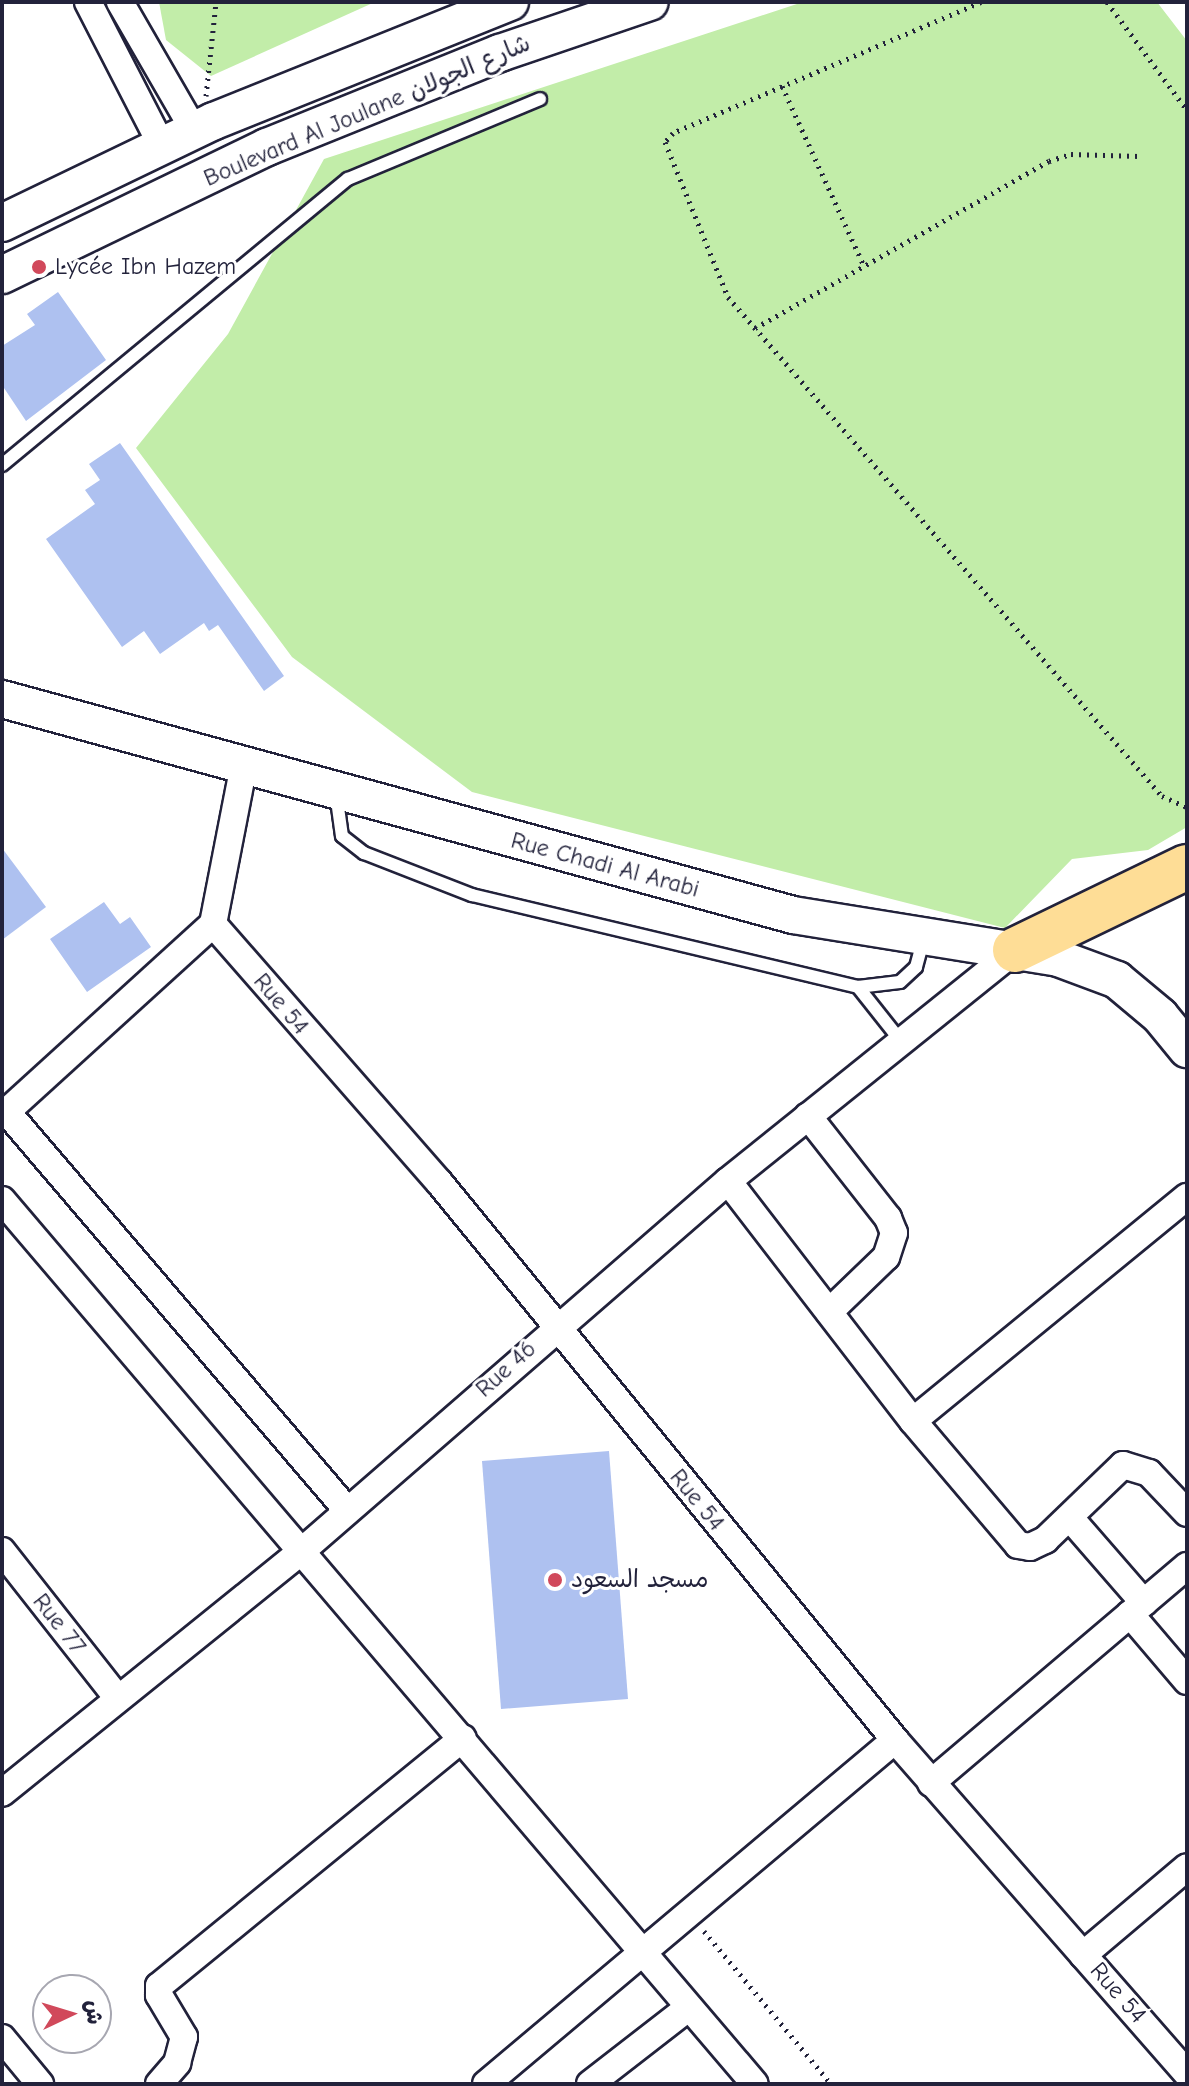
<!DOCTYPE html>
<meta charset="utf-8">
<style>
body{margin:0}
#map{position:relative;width:1189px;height:2086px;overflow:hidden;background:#fff;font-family:"Comic Neue","Playpen Sans Arabic",sans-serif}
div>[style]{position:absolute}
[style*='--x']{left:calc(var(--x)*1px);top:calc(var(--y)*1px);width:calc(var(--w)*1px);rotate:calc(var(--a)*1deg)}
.green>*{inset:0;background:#c2eda9}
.building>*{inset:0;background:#aec1f0}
.path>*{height:5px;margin-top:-2.5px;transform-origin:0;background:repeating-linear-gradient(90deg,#22223b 0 2px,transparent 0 8px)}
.roads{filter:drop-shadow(2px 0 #22223b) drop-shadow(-2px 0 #22223b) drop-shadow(0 2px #22223b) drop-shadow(0 -2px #22223b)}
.lane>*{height:12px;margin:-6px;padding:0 6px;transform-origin:6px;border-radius:6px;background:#fff}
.street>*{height:26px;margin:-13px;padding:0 13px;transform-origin:13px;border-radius:13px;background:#fff}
.secondary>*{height:36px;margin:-18px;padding:0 18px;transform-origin:18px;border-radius:18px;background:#fff}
.highway>*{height:44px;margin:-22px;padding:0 22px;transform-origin:22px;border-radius:22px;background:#fedd96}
.dots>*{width:22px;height:22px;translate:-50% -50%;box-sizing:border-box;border:4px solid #fff;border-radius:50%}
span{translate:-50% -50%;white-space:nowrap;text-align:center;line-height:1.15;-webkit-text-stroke:6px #fff;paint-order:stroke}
.street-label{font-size:24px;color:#22223b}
.poi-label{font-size:24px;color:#22223b}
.left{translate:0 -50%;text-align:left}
.frame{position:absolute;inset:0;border:4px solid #22223b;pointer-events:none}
.north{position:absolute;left:32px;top:1974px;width:80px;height:80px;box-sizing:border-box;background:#fff;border:2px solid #a7a7b1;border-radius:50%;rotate:86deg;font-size:22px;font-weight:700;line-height:32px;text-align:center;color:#22223b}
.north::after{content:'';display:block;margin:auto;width:28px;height:36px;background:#d1495b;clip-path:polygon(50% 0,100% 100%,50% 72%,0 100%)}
</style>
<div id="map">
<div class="green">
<div style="clip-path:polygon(159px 2px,375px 2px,211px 76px,166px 40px)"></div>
<div style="clip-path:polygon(803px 2px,1157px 2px,1187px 41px,1187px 827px,1148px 850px,1072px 859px,1005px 928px,472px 792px,292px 657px,136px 448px,228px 334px,324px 159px)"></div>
</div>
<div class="building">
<div style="clip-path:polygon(58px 292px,106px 360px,26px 421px,2px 385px,2px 346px,35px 325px,27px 314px)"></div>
<div style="clip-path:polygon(120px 443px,284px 676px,264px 691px,218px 625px,209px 631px,204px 623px,160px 654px,144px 631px,122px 647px,46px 539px,95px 504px,85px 490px,100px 480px,89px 464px)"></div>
<div style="clip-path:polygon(2px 848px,46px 907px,2px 940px)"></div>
<div style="clip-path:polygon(104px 902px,120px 924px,130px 917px,151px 947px,87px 992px,50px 939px)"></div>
<div style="clip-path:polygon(609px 1451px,628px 1699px,501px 1709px,482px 1461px)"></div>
</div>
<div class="path">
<div style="--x:981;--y:2;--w:335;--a:157"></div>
<div style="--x:673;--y:133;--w:12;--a:132"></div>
<div style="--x:665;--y:142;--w:167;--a:67.9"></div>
<div style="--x:728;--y:297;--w:661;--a:48.99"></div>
<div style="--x:1162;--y:796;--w:27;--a:24"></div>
<div style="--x:1107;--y:2;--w:134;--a:53.5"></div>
<div style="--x:782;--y:86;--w:198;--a:65.5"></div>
<div style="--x:206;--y:96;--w:95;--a:-83.9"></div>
<div style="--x:755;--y:328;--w:338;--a:-29.6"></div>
<div style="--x:1049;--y:161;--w:23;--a:-18"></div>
<div style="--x:1071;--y:154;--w:68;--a:1.7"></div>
<div style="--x:704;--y:1931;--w:199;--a:50.3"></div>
</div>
<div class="roads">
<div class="lane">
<div style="--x:2;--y:465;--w:449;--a:-39.6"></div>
<div style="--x:348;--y:179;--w:208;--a:-22.6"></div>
<div style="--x:336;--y:793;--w:43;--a:82.1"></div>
<div style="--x:342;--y:836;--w:28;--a:38"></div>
<div style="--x:364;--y:853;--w:116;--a:21.3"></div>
<div style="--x:472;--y:895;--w:397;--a:13.4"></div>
<div style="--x:858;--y:987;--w:42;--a:-6.8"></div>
<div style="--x:900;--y:982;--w:22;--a:-43"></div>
<div style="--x:916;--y:967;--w:28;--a:-75"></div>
<div style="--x:858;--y:987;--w:68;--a:51.6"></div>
</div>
<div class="street">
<div style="--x:88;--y:2;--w:162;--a:62.8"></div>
<div style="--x:120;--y:2;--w:148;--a:60"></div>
<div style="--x:213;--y:924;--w:343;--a:48.8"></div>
<div style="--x:439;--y:1182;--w:721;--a:50.74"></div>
<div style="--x:895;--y:1740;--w:443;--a:48.8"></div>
<div style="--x:7;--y:1112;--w:523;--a:49.49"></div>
<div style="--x:2;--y:1116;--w:285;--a:-42.3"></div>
<div style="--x:213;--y:924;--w:158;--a:-79"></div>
<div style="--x:808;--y:1116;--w:130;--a:51.9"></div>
<div style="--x:888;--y:1218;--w:16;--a:68"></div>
<div style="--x:894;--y:1233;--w:25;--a:108"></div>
<div style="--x:886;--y:1257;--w:79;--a:136"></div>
<div style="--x:728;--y:1181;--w:303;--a:52.4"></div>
<div style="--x:913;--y:1421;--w:162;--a:49.7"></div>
<div style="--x:1018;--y:1545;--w:12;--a:9"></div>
<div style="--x:1030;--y:1547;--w:17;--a:-25"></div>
<div style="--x:1045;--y:1540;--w:108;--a:-43.9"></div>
<div style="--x:1123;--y:1465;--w:27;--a:17"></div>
<div style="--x:1149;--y:1473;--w:55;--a:46.5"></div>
<div style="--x:2;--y:1200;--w:1161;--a:49.58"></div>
<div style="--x:913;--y:1421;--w:354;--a:-39.3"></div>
<div style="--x:1071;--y:1519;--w:111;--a:49"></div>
<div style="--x:2;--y:1551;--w:186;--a:51.8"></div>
<div style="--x:1130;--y:1614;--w:88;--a:49.6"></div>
<div style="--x:931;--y:1783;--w:336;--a:-40.3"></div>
<div style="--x:2;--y:1793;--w:387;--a:-38.9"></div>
<div style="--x:303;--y:1550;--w:563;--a:-40.97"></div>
<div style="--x:728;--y:1181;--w:368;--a:-38.8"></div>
<div style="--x:1083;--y:1955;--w:136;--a:-40.2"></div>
<div style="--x:2;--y:2038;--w:60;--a:50.4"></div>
<div style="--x:159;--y:2084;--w:28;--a:-49"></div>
<div style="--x:177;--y:2063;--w:27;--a:-75"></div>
<div style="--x:184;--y:2037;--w:49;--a:-120.8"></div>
<div style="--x:159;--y:1995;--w:9;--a:-90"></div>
<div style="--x:159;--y:1986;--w:392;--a:-39.2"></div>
<div style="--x:486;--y:2084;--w:534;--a:-40.07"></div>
<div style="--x:590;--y:2084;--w:124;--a:-37.8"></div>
</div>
<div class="secondary">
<div style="--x:2;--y:223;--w:235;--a:-25.7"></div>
<div style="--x:214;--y:121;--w:319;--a:-21.9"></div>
<div style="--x:2;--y:275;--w:294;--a:-25.8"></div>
<div style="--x:267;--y:147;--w:251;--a:-22"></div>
<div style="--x:500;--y:53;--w:158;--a:-18.8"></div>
<div style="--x:2;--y:699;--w:820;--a:15.27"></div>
<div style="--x:793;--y:915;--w:268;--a:9.2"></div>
<div style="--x:1058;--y:958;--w:63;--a:20.4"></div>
<div style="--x:1117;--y:980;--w:56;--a:39.9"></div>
<div style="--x:1160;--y:1016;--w:43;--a:50.7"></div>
</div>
<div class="highway">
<div style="--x:1015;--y:950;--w:191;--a:-25.8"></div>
</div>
</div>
<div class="dots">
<div style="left:39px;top:267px;background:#d1495b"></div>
<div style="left:555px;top:1580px;background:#d1495b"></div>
</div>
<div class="street-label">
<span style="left:367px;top:111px;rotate:-23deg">Boulevard Al Joulane شارع الجولان</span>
<span style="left:605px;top:865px;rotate:15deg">Rue Chadi Al Arabi</span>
<span style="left:281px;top:1004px;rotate:50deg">Rue 54</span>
<span style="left:506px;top:1369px;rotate:-42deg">Rue 46</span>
<span style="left:697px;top:1500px;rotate:51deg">Rue 54</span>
<span style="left:59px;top:1624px;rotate:52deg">Rue 77</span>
<span style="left:1118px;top:1993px;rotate:49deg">Rue 54</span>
</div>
<div class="poi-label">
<span class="left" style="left:55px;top:267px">Lycée Ibn Hazem</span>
<span class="left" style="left:571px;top:1580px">مسجد السعود</span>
</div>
<div class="frame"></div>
<div class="north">ش</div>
</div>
